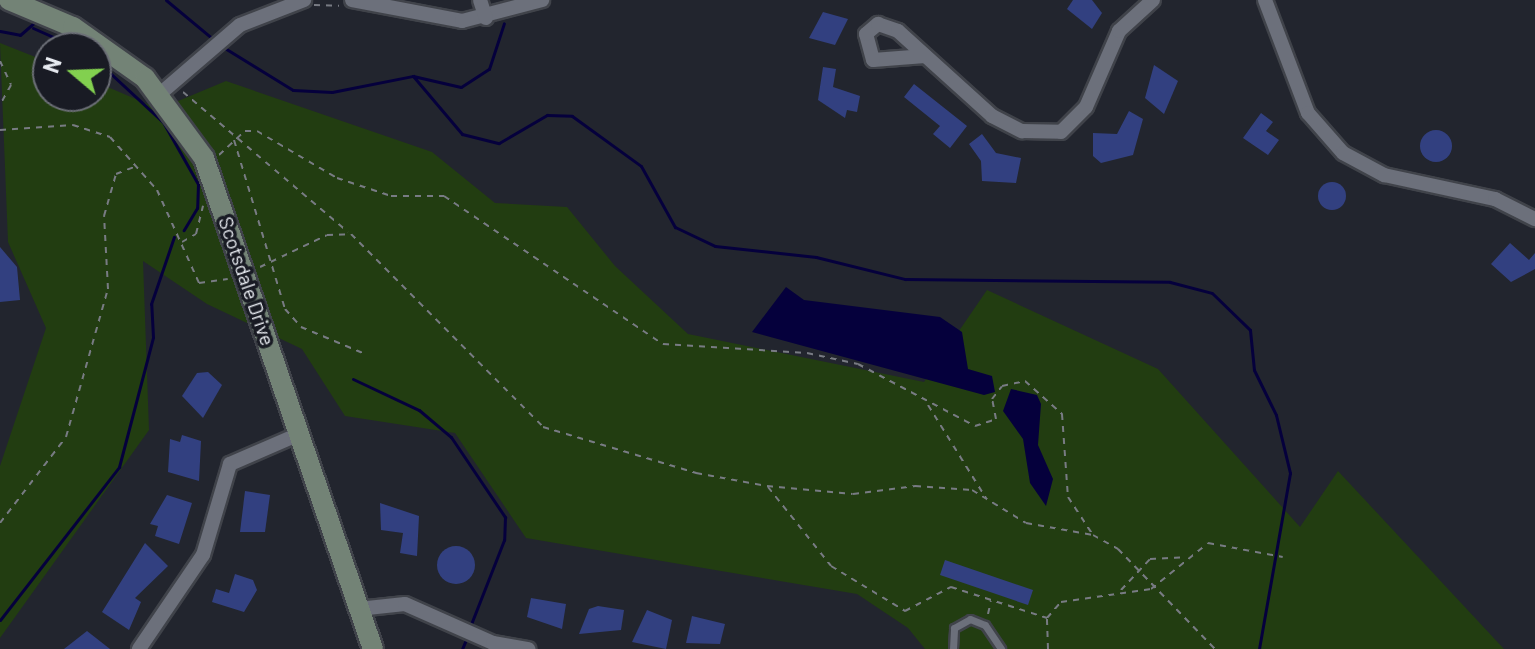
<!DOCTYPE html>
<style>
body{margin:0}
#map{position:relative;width:1535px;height:649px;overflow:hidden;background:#22252e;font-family:Barlow,sans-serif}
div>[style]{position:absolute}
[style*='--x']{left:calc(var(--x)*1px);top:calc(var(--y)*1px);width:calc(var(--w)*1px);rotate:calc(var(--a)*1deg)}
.green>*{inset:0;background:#223d11}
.water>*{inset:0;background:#05003c}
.stream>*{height:3px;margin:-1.5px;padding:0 1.5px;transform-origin:1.5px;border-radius:1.5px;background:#05003c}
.building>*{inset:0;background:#324080}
.round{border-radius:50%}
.path>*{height:2px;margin-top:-1px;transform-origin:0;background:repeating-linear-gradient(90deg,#787b83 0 6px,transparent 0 12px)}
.roads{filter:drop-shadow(2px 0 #40434a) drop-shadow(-2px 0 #40434a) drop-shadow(0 2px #40434a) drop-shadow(0 -2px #40434a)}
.lane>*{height:7px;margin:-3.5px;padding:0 3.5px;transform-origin:3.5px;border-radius:3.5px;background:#6c707b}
.street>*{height:14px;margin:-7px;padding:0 7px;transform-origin:7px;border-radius:7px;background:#6c707b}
.secondary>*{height:20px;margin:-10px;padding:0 10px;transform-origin:10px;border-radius:10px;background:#738376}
span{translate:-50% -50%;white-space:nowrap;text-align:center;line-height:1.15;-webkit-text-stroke:7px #191b24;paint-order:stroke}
.street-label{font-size:20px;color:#e7eaf0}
.north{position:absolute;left:32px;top:32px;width:80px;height:80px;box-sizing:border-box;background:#191b24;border:2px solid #6b6e76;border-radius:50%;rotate:289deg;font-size:22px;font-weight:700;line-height:32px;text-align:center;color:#e7eaf0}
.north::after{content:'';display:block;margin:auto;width:28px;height:36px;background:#82d04f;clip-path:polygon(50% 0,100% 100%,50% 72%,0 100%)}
</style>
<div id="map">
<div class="green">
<div style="clip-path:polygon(0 43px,48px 62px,48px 96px,96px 96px,96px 82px,159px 109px,226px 81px,432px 152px,495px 203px,567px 207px,615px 266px,688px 334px,924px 382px,987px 290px,1158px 369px,1300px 527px,1338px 471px,1504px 649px,925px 649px,908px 628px,857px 594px,526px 538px,455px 433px,345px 416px,302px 349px,207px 304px,143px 261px,149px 430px,0 638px,0 466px,46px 328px,8px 242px)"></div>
</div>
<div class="water">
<div style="clip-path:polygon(786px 287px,804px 300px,940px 317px,962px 332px,968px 369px,992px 376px,995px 392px,984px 395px,752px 332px)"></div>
<div style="clip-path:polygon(1011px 389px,1037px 395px,1041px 404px,1038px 445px,1053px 479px,1046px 506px,1030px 483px,1023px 439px,1003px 411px)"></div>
</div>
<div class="stream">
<div style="--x:166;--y:0;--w:62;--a:39.8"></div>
<div style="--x:33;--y:28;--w:49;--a:24"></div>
<div style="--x:0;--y:31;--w:20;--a:11"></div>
<div style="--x:20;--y:35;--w:20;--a:-41"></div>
<div style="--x:223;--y:47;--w:82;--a:31.6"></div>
<div style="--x:293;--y:90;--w:39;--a:3"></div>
<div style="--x:332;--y:92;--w:83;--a:-11.2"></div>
<div style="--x:413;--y:76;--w:76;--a:49.8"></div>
<div style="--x:462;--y:134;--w:38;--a:14"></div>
<div style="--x:499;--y:143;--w:56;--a:-30.3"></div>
<div style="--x:547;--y:115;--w:25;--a:2"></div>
<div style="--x:572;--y:116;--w:85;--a:35.9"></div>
<div style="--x:641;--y:166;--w:70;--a:60.9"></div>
<div style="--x:675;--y:227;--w:44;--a:25.4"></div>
<div style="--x:715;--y:246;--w:102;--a:6.2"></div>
<div style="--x:816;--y:257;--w:92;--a:13.9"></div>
<div style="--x:905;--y:279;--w:265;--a:0.6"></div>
<div style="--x:1170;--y:282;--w:43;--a:14.7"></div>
<div style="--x:1212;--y:293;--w:53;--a:44.2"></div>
<div style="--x:1250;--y:330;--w:40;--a:84.3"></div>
<div style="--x:1254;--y:370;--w:50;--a:63.9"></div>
<div style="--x:1276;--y:415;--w:60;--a:76.4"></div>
<div style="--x:1290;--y:473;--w:179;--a:100"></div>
<div style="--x:96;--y:60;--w:91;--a:42.8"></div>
<div style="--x:163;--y:122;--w:71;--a:60.6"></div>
<div style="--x:198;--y:184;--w:24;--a:92"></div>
<div style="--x:197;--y:208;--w:26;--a:121"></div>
<div style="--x:413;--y:76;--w:49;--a:12.9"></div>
<div style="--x:461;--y:87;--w:33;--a:-33"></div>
<div style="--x:489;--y:69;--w:48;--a:-71.9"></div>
<div style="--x:353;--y:379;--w:73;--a:25.2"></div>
<div style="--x:419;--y:410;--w:42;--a:40.2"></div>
<div style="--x:451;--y:437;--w:97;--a:56"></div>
<div style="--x:505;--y:517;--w:23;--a:92"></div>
<div style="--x:504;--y:540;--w:90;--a:111.4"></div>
<div style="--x:0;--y:620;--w:194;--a:-52.1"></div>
<div style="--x:119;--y:467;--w:134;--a:-75.3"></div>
<div style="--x:153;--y:337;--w:33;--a:-93"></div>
<div style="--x:151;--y:304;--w:71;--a:-71.1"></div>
<div style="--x:462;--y:649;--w:8;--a:-67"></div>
</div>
<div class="building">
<div style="clip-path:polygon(1073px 0,1092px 0,1102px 13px,1092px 29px,1067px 9px)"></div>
<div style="clip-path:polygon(823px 12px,848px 19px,835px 45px,809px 38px)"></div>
<div style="clip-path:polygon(1154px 65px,1178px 81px,1164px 114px,1145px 98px)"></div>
<div style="clip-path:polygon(823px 67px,836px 69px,833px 87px,860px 96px,857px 112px,847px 110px,845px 118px,818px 100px)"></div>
<div style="clip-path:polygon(914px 84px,967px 126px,950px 148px,933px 134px,940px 126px,904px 97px)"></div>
<div style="clip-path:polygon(1129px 111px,1143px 119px,1133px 155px,1101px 163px,1093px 156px,1093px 133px,1117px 134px)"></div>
<div style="clip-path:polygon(1261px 113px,1273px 122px,1266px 131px,1279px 140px,1268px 155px,1243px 138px)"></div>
<div class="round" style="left:1420px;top:130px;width:32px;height:32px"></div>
<div style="clip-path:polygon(982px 134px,996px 153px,1021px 158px,1016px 183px,982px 181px,981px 161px,969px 144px)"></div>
<div class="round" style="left:1318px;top:182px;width:28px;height:28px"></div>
<div style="clip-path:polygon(1510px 243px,1529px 260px,1535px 253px,1535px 269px,1511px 282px,1491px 264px)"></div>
<div style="clip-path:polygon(0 247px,17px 267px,20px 300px,0 302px)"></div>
<div style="clip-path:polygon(208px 372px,222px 385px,203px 418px,182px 396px,197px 373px)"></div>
<div style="clip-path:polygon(182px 435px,201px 441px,199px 481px,168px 472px,170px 439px,180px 442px)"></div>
<div style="clip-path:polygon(245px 491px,270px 495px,265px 532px,240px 532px)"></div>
<div style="clip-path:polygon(167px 495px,192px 503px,179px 544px,155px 536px,158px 526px,150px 524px)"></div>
<div style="clip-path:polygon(380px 503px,419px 516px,417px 556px,400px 553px,403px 533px,381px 530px)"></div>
<div style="clip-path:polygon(145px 543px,168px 566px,135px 598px,141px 602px,129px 630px,102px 612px)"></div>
<div class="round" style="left:437px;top:546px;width:38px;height:38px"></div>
<div style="clip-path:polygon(945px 560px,1033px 590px,1028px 605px,940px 575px)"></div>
<div style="clip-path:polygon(235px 574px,253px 580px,257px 590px,244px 612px,212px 602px,216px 589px,229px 593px)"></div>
<div style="clip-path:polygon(531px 598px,566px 604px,562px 629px,527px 617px)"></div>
<div style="clip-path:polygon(598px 606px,624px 610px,621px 630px,579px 634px,589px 609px)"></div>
<div style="clip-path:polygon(647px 610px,672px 620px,666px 649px,632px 642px)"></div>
<div style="clip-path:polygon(692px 616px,725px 624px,720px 644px,686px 643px)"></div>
<div style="clip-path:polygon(87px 631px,110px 649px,64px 649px)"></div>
</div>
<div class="path">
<div style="--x:314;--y:5;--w:25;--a:2"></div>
<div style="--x:0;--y:61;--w:26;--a:65"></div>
<div style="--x:11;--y:85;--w:23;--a:119"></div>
<div style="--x:183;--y:92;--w:216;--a:40.3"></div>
<div style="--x:0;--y:130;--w:73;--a:-3.9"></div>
<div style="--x:73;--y:125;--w:39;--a:18"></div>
<div style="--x:110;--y:137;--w:71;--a:48.4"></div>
<div style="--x:157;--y:190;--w:102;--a:65.7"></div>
<div style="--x:199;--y:283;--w:29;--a:-8"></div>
<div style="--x:234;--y:140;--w:177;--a:73.2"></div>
<div style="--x:285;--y:309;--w:24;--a:48"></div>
<div style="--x:301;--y:327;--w:67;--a:22.8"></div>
<div style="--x:219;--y:155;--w:35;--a:-43"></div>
<div style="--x:245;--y:131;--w:12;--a:0"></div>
<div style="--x:257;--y:131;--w:93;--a:30.4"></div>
<div style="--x:337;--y:178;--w:57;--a:18.4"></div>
<div style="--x:391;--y:196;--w:53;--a:0"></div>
<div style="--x:444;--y:196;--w:264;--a:34.1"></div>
<div style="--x:663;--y:344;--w:144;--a:3.6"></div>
<div style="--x:807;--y:353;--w:52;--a:12.2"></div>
<div style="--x:858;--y:364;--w:132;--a:27.9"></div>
<div style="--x:975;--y:426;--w:22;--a:-18"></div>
<div style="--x:996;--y:419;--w:20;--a:-101"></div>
<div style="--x:992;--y:399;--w:16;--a:-52"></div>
<div style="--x:1002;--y:386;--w:24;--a:-12"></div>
<div style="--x:1025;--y:381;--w:50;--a:41.7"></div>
<div style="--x:1062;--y:414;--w:83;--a:85.9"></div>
<div style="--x:1068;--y:497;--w:45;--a:56.7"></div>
<div style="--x:182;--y:242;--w:16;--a:-30"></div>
<div style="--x:196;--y:234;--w:29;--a:-76"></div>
<div style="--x:260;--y:267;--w:74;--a:-25.5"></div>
<div style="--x:327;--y:235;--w:24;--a:-2"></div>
<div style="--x:351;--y:234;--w:272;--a:45.1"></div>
<div style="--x:543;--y:427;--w:160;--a:16.7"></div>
<div style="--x:696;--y:473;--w:72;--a:10.4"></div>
<div style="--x:767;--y:486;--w:86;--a:5.3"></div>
<div style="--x:853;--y:494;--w:63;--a:-7.4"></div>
<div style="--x:915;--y:486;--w:57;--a:4"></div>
<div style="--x:972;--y:490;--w:63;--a:31.4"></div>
<div style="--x:1026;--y:523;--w:68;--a:10.2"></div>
<div style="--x:1093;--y:535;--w:29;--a:29"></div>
<div style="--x:1118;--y:549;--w:139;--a:45.9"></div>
<div style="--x:928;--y:405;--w:110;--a:58.1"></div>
<div style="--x:768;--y:487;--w:101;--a:51.4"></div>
<div style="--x:831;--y:566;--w:87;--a:31.3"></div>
<div style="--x:905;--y:611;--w:52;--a:-27.6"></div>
<div style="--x:951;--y:587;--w:101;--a:17.9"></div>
<div style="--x:0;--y:523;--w:108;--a:-52.5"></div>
<div style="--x:66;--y:437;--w:154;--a:-74.2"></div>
<div style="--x:108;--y:289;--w:73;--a:-93.1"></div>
<div style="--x:104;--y:216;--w:44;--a:-74.1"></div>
<div style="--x:116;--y:174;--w:19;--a:-21"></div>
<div style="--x:1121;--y:590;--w:42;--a:-46.9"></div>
<div style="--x:1150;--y:559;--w:35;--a:-3"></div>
<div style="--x:988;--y:614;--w:13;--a:-77"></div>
<div style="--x:1048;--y:649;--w:31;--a:-92"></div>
<div style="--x:1047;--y:618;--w:21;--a:-49"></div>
<div style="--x:1061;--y:602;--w:91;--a:-8.2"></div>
<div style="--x:1151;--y:589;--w:73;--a:-38.9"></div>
<div style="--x:1208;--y:543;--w:76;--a:10.6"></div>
</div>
<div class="roads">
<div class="lane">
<div style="--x:953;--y:649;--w:21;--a:-87"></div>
<div style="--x:954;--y:628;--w:18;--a:-29"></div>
<div style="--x:970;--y:619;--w:16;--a:22"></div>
<div style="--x:985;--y:625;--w:29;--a:56"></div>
</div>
<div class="street">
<div style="--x:352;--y:0;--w:112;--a:10.8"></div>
<div style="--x:462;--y:21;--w:83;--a:-14.7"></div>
<div style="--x:480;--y:0;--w:19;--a:72"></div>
<div style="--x:1265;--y:0;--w:121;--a:69.2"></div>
<div style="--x:1308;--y:113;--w:53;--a:48.8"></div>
<div style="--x:1343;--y:153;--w:47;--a:28.2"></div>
<div style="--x:1384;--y:175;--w:114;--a:12.2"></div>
<div style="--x:1495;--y:199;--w:45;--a:26.6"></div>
<div style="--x:925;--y:56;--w:52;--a:175.6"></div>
<div style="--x:873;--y:60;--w:27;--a:-105"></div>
<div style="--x:866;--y:34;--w:16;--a:-40"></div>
<div style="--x:878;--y:24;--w:21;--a:19"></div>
<div style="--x:898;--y:31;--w:127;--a:42.1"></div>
<div style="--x:992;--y:116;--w:34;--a:27"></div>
<div style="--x:1022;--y:131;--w:39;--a:1"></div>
<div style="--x:1061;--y:132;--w:35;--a:-45"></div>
<div style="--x:1086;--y:107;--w:83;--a:-66.5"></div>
<div style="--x:1119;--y:31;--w:46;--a:-42.4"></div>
<div style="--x:161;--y:93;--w:104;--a:-40.7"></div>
<div style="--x:240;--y:25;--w:69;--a:-21.3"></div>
<div style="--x:358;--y:609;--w:47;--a:-6.1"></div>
<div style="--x:405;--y:604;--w:96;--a:23.9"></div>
<div style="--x:493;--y:643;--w:36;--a:10"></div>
<div style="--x:139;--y:649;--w:114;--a:-55.8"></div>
<div style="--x:203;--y:555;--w:95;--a:-73.5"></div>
<div style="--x:230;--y:464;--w:75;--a:-23.5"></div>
</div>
<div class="secondary">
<div style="--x:9;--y:0;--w:69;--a:22.9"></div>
<div style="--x:73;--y:27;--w:88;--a:35.3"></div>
<div style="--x:145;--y:78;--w:99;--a:53.6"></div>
<div style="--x:204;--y:158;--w:519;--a:71.01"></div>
</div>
</div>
<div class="street-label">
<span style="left:247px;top:281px;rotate:71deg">Scotsdale Drive</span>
</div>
<div class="north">N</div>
</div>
